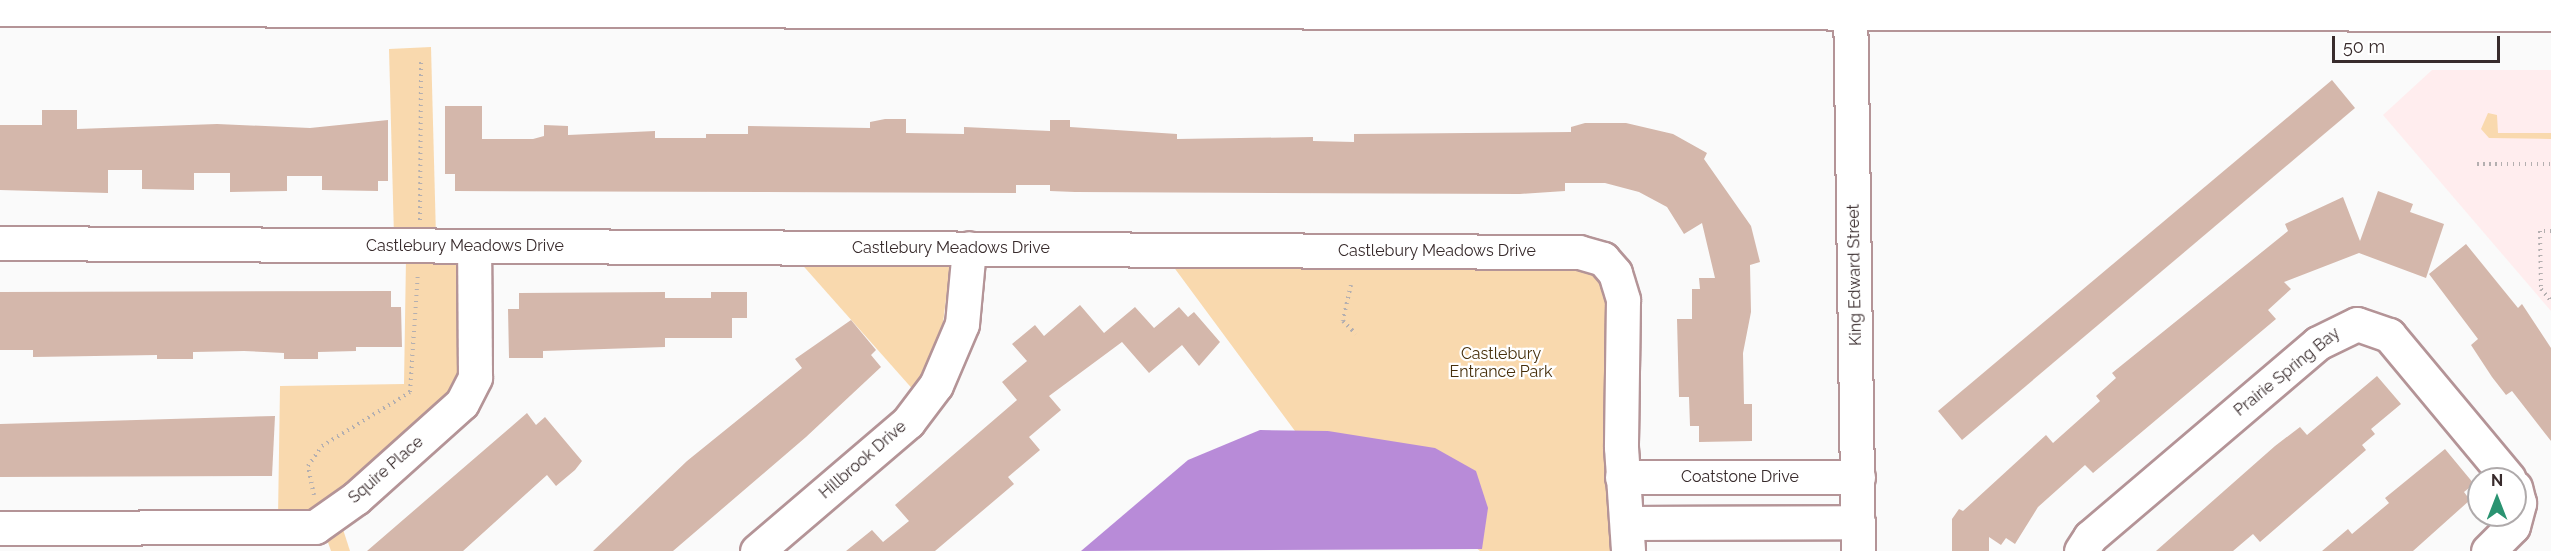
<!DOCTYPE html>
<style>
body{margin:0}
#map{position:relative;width:2551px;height:551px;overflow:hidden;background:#fafafa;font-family:Raleway,sans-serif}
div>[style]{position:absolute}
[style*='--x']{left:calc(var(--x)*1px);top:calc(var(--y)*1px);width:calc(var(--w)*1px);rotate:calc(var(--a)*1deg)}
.built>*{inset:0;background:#ffedee}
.green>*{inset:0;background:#f9d9ae}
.water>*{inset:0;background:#b88bd8}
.building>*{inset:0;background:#d4b7ab}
.path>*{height:4px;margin-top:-2px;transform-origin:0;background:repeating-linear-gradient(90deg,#b4afb0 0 1.5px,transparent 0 6px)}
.roads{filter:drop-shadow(2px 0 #b49497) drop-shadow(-2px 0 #b49497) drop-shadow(0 2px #b49497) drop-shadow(0 -2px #b49497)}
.minor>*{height:33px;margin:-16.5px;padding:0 16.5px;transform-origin:16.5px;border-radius:16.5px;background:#fff}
span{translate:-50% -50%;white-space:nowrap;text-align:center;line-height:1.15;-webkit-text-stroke:4.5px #fff;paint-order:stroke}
.street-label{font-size:16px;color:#382b2c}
.park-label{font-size:16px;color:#47300c}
.north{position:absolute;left:2467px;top:467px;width:60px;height:60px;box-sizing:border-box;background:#fff;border:2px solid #afaaab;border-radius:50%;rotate:0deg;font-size:16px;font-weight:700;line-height:24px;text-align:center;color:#382b2c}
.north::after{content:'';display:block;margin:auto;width:21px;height:27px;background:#2a9371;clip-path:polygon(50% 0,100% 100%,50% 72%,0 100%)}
.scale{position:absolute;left:2332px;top:36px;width:168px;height:27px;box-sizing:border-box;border:3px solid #382b2c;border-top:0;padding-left:8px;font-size:18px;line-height:21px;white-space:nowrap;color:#382b2c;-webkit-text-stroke:4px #fff;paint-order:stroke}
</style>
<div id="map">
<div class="built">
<div style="clip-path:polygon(2432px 70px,2551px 70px,2551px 311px,2383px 115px)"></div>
</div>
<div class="green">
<div style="clip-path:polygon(431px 47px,436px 237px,394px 237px,389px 49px)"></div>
<div style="clip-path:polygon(2488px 113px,2497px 115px,2498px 133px,2551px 133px,2551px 139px,2489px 138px,2481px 129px)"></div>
<div style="clip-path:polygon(467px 255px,467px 374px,313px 522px,278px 518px,280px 386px,404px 384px,406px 258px)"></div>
<div style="clip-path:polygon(1577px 257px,1605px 285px,1612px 551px,1480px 551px,1328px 431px,1295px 431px,1170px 262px)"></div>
<div style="clip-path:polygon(798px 260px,951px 262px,940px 345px,916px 393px)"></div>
<div style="clip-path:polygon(340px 520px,350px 551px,331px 551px,324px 531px)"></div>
</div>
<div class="water">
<div style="clip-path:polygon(1260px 430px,1328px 431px,1435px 448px,1476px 471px,1488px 508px,1482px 549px,1081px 551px,1188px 460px)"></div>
</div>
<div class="building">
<div style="clip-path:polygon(2332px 80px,2355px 108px,1962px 440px,1938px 411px)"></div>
<div style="clip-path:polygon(445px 106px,482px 106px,482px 139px,533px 139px,544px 136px,544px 125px,568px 126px,568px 135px,655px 131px,655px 138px,706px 138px,706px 134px,748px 134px,748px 126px,870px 128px,870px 122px,885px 119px,906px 119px,906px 133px,964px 134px,964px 127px,1050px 131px,1050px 120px,1070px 120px,1070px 127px,1177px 134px,1177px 139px,1313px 137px,1313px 141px,1354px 142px,1354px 134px,1571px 132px,1571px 127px,1585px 123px,1626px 123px,1673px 134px,1707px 153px,1704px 159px,1751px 226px,1760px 262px,1750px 265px,1751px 312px,1743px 353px,1744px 404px,1752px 404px,1752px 441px,1699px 442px,1699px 426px,1690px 426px,1689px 397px,1679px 397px,1677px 319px,1692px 319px,1692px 289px,1700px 289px,1699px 278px,1715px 278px,1702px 223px,1684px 234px,1667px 207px,1639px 192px,1605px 183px,1565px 183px,1565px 191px,1520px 194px,1075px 192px,1050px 191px,1050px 185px,1016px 185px,1016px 193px,455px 191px,455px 174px,445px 174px)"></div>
<div style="clip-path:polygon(42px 110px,77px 110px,77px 129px,217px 124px,310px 128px,388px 120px,388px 181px,378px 181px,378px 191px,322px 190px,322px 176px,287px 176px,287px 191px,230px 192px,230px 173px,194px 173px,194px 190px,142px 189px,142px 170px,108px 170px,108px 193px,0 190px,0 125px,42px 125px)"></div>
<div style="clip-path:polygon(2378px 191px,2413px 204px,2410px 212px,2444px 224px,2426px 278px,2359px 253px,2284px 282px,2291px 289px,2268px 310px,2276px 319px,2093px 473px,2085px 465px,2038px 507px,2015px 544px,2006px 538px,2001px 545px,1989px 537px,1989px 551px,1952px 551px,1952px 519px,1959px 509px,1963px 511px,2046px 435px,2053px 443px,2100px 401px,2096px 396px,2116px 378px,2112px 373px,2288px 231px,2285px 224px,2343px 197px,2360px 241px)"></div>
<div style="clip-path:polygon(2466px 244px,2518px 308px,2522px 304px,2551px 348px,2551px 441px,2512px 391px,2506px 395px,2492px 377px,2471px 345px,2478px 339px,2429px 274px)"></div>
<div style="clip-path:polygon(391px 291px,391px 307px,401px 307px,402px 347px,356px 347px,356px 351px,318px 352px,318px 359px,284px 359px,284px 353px,244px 351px,193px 352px,193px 359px,157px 359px,157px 355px,33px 357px,33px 350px,0 350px,0 292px)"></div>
<div style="clip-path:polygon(665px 292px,665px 298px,711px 298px,711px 292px,747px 292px,747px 318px,732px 318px,732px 338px,665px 338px,665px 347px,543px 351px,543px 358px,509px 358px,508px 309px,519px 309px,519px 293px)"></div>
<div style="clip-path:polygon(1080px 305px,1104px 333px,1135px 307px,1154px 328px,1179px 307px,1188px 317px,1194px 312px,1220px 342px,1199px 366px,1182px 345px,1149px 373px,1122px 342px,1049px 396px,1061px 410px,1029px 437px,1040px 450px,1008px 477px,1014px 484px,935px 551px,846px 551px,872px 530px,883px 542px,909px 521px,895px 505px,1017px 400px,1002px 382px,1027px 361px,1012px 344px,1035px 325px,1044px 336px)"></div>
<div style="clip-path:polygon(851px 320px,876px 350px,871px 355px,881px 367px,806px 437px,673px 551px,593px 551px,687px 461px,802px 368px,795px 359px)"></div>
<div style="clip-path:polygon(2377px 376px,2401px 404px,2371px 429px,2375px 434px,2362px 445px,2366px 450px,2260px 542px,2253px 534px,2233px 551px,2156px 551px,2275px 446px,2300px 427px,2307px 435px)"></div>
<div style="clip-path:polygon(527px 413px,536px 425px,545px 417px,582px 461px,575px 470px,556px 486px,547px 475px,463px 551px,367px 551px)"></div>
<div style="clip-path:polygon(275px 416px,272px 476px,0 477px,0 424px)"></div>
<div style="clip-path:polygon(2445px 449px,2474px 484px,2464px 492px,2470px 500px,2413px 551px,2322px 551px,2348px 529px,2352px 534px,2389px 503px,2385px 498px)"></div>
</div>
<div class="path">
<div style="--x:2477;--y:164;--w:74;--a:0"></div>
<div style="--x:420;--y:220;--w:160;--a:-89.6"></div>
<div style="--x:2551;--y:231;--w:11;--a:180"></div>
<div style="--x:2540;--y:231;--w:58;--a:89"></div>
<div style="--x:2541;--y:289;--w:16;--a:50"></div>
<div style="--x:1351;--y:285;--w:37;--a:103"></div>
<div style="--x:1343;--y:321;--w:18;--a:45"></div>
<div style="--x:314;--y:495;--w:30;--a:-102"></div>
<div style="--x:308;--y:466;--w:24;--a:-55"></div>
<div style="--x:322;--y:446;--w:103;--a:-31.5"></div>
<div style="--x:410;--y:392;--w:120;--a:-86.2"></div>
</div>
<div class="roads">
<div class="minor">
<div style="--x:1850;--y:0;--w:551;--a:89.17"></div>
<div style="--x:0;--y:9;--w:2551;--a:0.11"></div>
<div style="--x:0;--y:243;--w:1579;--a:0.33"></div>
<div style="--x:1579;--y:252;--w:25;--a:16"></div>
<div style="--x:1603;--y:259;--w:18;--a:49"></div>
<div style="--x:1615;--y:273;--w:28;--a:73"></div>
<div style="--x:1623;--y:300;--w:147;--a:90.8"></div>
<div style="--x:1621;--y:447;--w:104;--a:86.1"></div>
<div style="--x:1622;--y:477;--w:236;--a:0"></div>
<div style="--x:1627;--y:523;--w:231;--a:-0.2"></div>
<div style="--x:0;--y:528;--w:315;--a:-0.2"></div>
<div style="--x:315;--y:527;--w:50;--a:-35.3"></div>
<div style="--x:356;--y:498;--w:142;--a:-41.9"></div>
<div style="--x:462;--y:403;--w:29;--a:-63"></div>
<div style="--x:475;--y:377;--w:131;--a:-90.4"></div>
<div style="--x:757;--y:551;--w:199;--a:-40.5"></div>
<div style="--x:908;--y:422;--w:46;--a:-52.9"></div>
<div style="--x:936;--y:385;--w:66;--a:-66.9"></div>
<div style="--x:962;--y:324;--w:76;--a:-84.7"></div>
<div style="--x:2081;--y:551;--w:17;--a:-57"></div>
<div style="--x:2090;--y:537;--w:299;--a:-40.4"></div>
<div style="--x:2318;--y:343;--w:43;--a:-26"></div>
<div style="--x:2357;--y:324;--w:34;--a:19"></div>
<div style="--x:2389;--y:335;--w:187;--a:50.2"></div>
<div style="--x:2488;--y:551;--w:35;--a:-45"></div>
<div style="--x:2513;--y:526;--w:24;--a:-75"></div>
<div style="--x:2519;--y:503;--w:16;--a:-104"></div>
</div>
</div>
<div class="street-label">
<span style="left:465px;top:246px">Castlebury Meadows Drive</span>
<span style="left:951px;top:248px">Castlebury Meadows Drive</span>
<span style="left:1437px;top:251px">Castlebury Meadows Drive</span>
<span style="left:1855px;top:275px;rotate:-91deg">King Edward Street</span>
<span style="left:2287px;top:372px;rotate:-39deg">Prairie Spring Bay</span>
<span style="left:863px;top:460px;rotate:-41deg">Hillbrook Drive</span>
<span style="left:386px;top:470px;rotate:-41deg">Squire Place</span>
<span style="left:1740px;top:477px">Coatstone Drive</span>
</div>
<div class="park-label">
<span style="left:1501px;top:363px">Castlebury<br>Entrance Park</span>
</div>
<div class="north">N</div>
<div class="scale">50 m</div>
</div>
